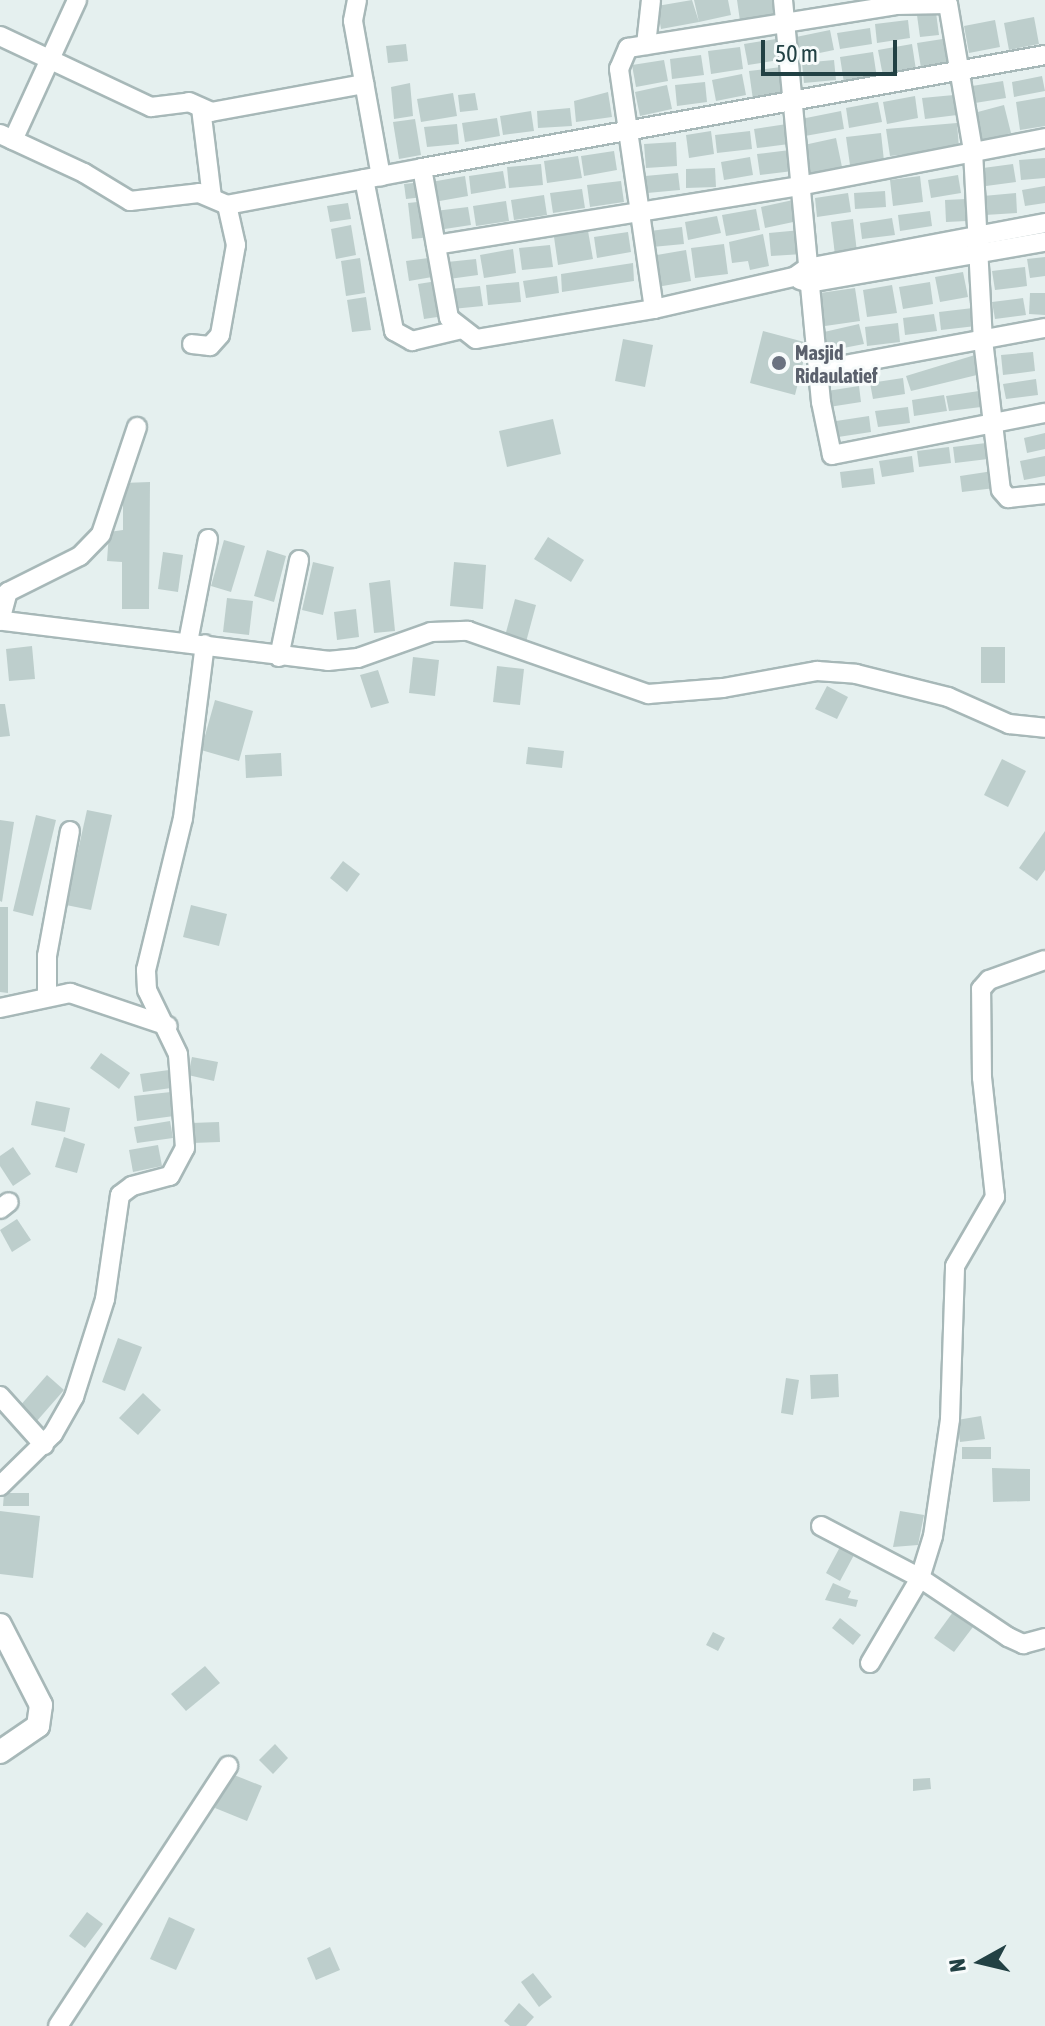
<!DOCTYPE html>
<style>
body{margin:0}
#map{position:relative;width:1045px;height:2026px;overflow:hidden;background:#e5f0ef;font-family:"Asap Condensed",sans-serif}
div>[style]{position:absolute}
[style*='--x']{left:calc(var(--x)*1px);top:calc(var(--y)*1px);width:calc(var(--w)*1px);rotate:calc(var(--a)*1deg)}
.building>*{inset:0;background:#bdcecc}
.roads{filter:drop-shadow(2px 0 #a7b8b8) drop-shadow(-2px 0 #a7b8b8) drop-shadow(0 2px #a7b8b8) drop-shadow(0 -2px #a7b8b8)}
.minor>*{height:18px;margin:-9px;padding:0 9px;transform-origin:9px;border-radius:9px;background:#fff}
.tertiary>*{height:22px;margin:-11px;padding:0 11px;transform-origin:11px;border-radius:11px;background:#fff}
.dots>*{width:22px;height:22px;translate:-50% -50%;box-sizing:border-box;border:4px solid #f7fbfb;border-radius:50%}
span{translate:-50% -50%;white-space:nowrap;text-align:center;line-height:1.15;-webkit-text-stroke:6px #f7fbfb;paint-order:stroke}
.worship-label{font-size:20px;color:#5b616d;font-weight:700}
.left{translate:0 -50%;text-align:left}
.north{position:absolute;left:941px;top:1922px;width:80px;height:80px;-webkit-text-stroke:6px #f7fbfb;paint-order:stroke;rotate:262deg;font-size:22px;font-weight:700;line-height:32px;text-align:center;color:#224144}
.north::after{content:'';display:block;margin:auto;width:28px;height:36px;background:#224144;clip-path:polygon(50% 0,100% 100%,50% 72%,0 100%)}
.scale{position:absolute;left:761px;top:40px;width:136px;height:36px;box-sizing:border-box;border:4px solid #224144;border-top:0;padding-left:10px;font-size:24px;line-height:28px;white-space:nowrap;color:#224144;-webkit-text-stroke:6px #f7fbfb;paint-order:stroke}
</style>
<div id="map">
<div class="building">
<div style="clip-path:polygon(692px 0,699px 22px,694px 0,728px 0,731px 15px,699px 22px,661px 29px,657px 6px)"></div>
<div style="clip-path:polygon(737px 0,772px 0,774px 16px,740px 21px)"></div>
<div style="clip-path:polygon(935px 5px,939px 35px,920px 37px,916px 8px)"></div>
<div style="clip-path:polygon(1034px 17px,1039px 44px,1009px 50px,1004px 23px)"></div>
<div style="clip-path:polygon(908px 20px,910px 38px,877px 43px,875px 24px)"></div>
<div style="clip-path:polygon(995px 20px,1000px 47px,969px 53px,964px 26px)"></div>
<div style="clip-path:polygon(870px 28px,872px 44px,840px 49px,837px 33px)"></div>
<div style="clip-path:polygon(830px 30px,834px 50px,800px 57px,796px 37px)"></div>
<div style="clip-path:polygon(782px 38px,785px 59px,748px 65px,744px 44px)"></div>
<div style="clip-path:polygon(949px 38px,954px 63px,921px 68px,917px 43px)"></div>
<div style="clip-path:polygon(406px 44px,408px 61px,388px 63px,386px 46px)"></div>
<div style="clip-path:polygon(912px 44px,916px 70px,883px 76px,878px 50px)"></div>
<div style="clip-path:polygon(740px 47px,743px 69px,711px 74px,708px 51px)"></div>
<div style="clip-path:polygon(873px 52px,877px 78px,844px 83px,840px 57px)"></div>
<div style="clip-path:polygon(701px 55px,704px 75px,672px 79px,670px 59px)"></div>
<div style="clip-path:polygon(664px 60px,668px 81px,636px 87px,632px 65px)"></div>
<div style="clip-path:polygon(834px 60px,836px 80px,804px 83px,802px 63px)"></div>
<div style="clip-path:polygon(781px 67px,785px 97px,753px 100px,749px 71px)"></div>
<div style="clip-path:polygon(742px 74px,746px 95px,716px 101px,712px 80px)"></div>
<div style="clip-path:polygon(1042px 76px,1045px 91px,1014px 97px,1012px 82px)"></div>
<div style="clip-path:polygon(1003px 81px,1006px 98px,975px 103px,972px 86px)"></div>
<div style="clip-path:polygon(705px 82px,707px 102px,677px 106px,675px 85px)"></div>
<div style="clip-path:polygon(410px 83px,413px 116px,394px 119px,391px 87px)"></div>
<div style="clip-path:polygon(667px 85px,672px 109px,640px 116px,635px 92px)"></div>
<div style="clip-path:polygon(608px 92px,612px 117px,576px 122px,574px 101px)"></div>
<div style="clip-path:polygon(453px 93px,457px 116px,421px 122px,417px 99px)"></div>
<div style="clip-path:polygon(475px 93px,478px 110px,460px 112px,458px 95px)"></div>
<div style="clip-path:polygon(954px 95px,957px 115px,925px 119px,922px 98px)"></div>
<div style="clip-path:polygon(915px 96px,918px 118px,887px 124px,883px 102px)"></div>
<div style="clip-path:polygon(1045px 97px,1045px 126px,1020px 130px,1016px 102px)"></div>
<div style="clip-path:polygon(878px 102px,882px 122px,849px 128px,846px 108px)"></div>
<div style="clip-path:polygon(1004px 105px,1011px 133px,981px 141px,974px 113px)"></div>
<div style="clip-path:polygon(570px 108px,572px 126px,538px 128px,537px 111px)"></div>
<div style="clip-path:polygon(531px 111px,534px 131px,503px 135px,500px 116px)"></div>
<div style="clip-path:polygon(841px 111px,844px 129px,805px 136px,801px 119px)"></div>
<div style="clip-path:polygon(497px 118px,500px 136px,465px 142px,462px 123px)"></div>
<div style="clip-path:polygon(415px 119px,421px 155px,399px 159px,393px 122px)"></div>
<div style="clip-path:polygon(957px 123px,959px 148px,890px 156px,886px 129px)"></div>
<div style="clip-path:polygon(457px 124px,459px 144px,427px 147px,424px 127px)"></div>
<div style="clip-path:polygon(787px 124px,789px 144px,757px 148px,754px 129px)"></div>
<div style="clip-path:polygon(711px 131px,714px 154px,689px 158px,686px 135px)"></div>
<div style="clip-path:polygon(750px 131px,752px 149px,717px 153px,715px 135px)"></div>
<div style="clip-path:polygon(881px 133px,884px 161px,850px 165px,846px 137px)"></div>
<div style="clip-path:polygon(836px 138px,842px 167px,810px 174px,804px 145px)"></div>
<div style="clip-path:polygon(676px 142px,677px 166px,646px 168px,644px 144px)"></div>
<div style="clip-path:polygon(790px 150px,793px 171px,760px 175px,757px 154px)"></div>
<div style="clip-path:polygon(614px 151px,617px 170px,584px 176px,581px 156px)"></div>
<div style="clip-path:polygon(578px 156px,582px 178px,547px 183px,544px 161px)"></div>
<div style="clip-path:polygon(750px 157px,753px 175px,724px 180px,721px 162px)"></div>
<div style="clip-path:polygon(1045px 158px,1045px 178px,1021px 180px,1019px 160px)"></div>
<div style="clip-path:polygon(541px 164px,543px 185px,509px 188px,507px 167px)"></div>
<div style="clip-path:polygon(1013px 164px,1016px 182px,986px 186px,983px 168px)"></div>
<div style="clip-path:polygon(715px 168px,716px 187px,686px 188px,686px 169px)"></div>
<div style="clip-path:polygon(503px 171px,506px 188px,471px 194px,469px 176px)"></div>
<div style="clip-path:polygon(678px 173px,680px 190px,647px 193px,645px 176px)"></div>
<div style="clip-path:polygon(958px 175px,961px 193px,931px 198px,928px 180px)"></div>
<div style="clip-path:polygon(465px 176px,468px 196px,434px 202px,431px 182px)"></div>
<div style="clip-path:polygon(920px 176px,923px 202px,893px 206px,890px 180px)"></div>
<div style="clip-path:polygon(621px 181px,624px 202px,590px 207px,587px 185px)"></div>
<div style="clip-path:polygon(422px 182px,423px 197px,406px 199px,404px 184px)"></div>
<div style="clip-path:polygon(1045px 186px,1045px 203px,1025px 206px,1022px 190px)"></div>
<div style="clip-path:polygon(582px 189px,585px 208px,553px 213px,550px 193px)"></div>
<div style="clip-path:polygon(885px 191px,886px 207px,855px 209px,854px 193px)"></div>
<div style="clip-path:polygon(848px 193px,851px 212px,817px 217px,815px 198px)"></div>
<div style="clip-path:polygon(1016px 193px,1017px 213px,985px 215px,983px 196px)"></div>
<div style="clip-path:polygon(544px 195px,547px 215px,514px 220px,511px 200px)"></div>
<div style="clip-path:polygon(966px 199px,967px 221px,946px 222px,945px 200px)"></div>
<div style="clip-path:polygon(793px 200px,798px 221px,765px 228px,761px 207px)"></div>
<div style="clip-path:polygon(427px 201px,431px 237px,412px 239px,408px 203px)"></div>
<div style="clip-path:polygon(506px 201px,509px 221px,476px 226px,473px 206px)"></div>
<div style="clip-path:polygon(348px 203px,351px 219px,330px 222px,327px 206px)"></div>
<div style="clip-path:polygon(468px 207px,471px 225px,438px 230px,435px 211px)"></div>
<div style="clip-path:polygon(756px 209px,760px 230px,726px 236px,722px 215px)"></div>
<div style="clip-path:polygon(930px 211px,932px 226px,900px 231px,898px 215px)"></div>
<div style="clip-path:polygon(717px 216px,721px 233px,688px 240px,685px 222px)"></div>
<div style="clip-path:polygon(892px 218px,895px 235px,862px 239px,860px 223px)"></div>
<div style="clip-path:polygon(853px 219px,857px 252px,835px 255px,831px 222px)"></div>
<div style="clip-path:polygon(351px 225px,356px 255px,336px 259px,331px 229px)"></div>
<div style="clip-path:polygon(682px 227px,684px 244px,652px 247px,650px 231px)"></div>
<div style="clip-path:polygon(801px 230px,803px 254px,771px 256px,769px 233px)"></div>
<div style="clip-path:polygon(588px 231px,593px 259px,558px 265px,554px 237px)"></div>
<div style="clip-path:polygon(628px 232px,631px 252px,597px 258px,594px 237px)"></div>
<div style="clip-path:polygon(763px 234px,769px 266px,750px 270px,748px 261px,732px 263px,729px 242px)"></div>
<div style="clip-path:polygon(724px 244px,728px 274px,695px 278px,691px 248px)"></div>
<div style="clip-path:polygon(550px 245px,553px 267px,522px 270px,519px 248px)"></div>
<div style="clip-path:polygon(513px 249px,516px 273px,484px 278px,480px 255px)"></div>
<div style="clip-path:polygon(686px 250px,691px 281px,657px 287px,651px 256px)"></div>
<div style="clip-path:polygon(436px 257px,438px 276px,409px 281px,406px 261px)"></div>
<div style="clip-path:polygon(1045px 257px,1045px 276px,1030px 278px,1027px 259px)"></div>
<div style="clip-path:polygon(360px 258px,365px 293px,346px 296px,341px 261px)"></div>
<div style="clip-path:polygon(476px 259px,478px 275px,449px 279px,447px 262px)"></div>
<div style="clip-path:polygon(633px 263px,634px 281px,562px 292px,561px 274px)"></div>
<div style="clip-path:polygon(1025px 267px,1027px 286px,995px 290px,992px 271px)"></div>
<div style="clip-path:polygon(963px 272px,968px 297px,940px 302px,935px 277px)"></div>
<div style="clip-path:polygon(557px 276px,559px 293px,526px 298px,523px 281px)"></div>
<div style="clip-path:polygon(437px 281px,444px 316px,424px 319px,418px 284px)"></div>
<div style="clip-path:polygon(519px 282px,521px 302px,488px 305px,486px 285px)"></div>
<div style="clip-path:polygon(930px 282px,933px 304px,903px 309px,899px 287px)"></div>
<div style="clip-path:polygon(892px 285px,897px 313px,867px 317px,863px 290px)"></div>
<div style="clip-path:polygon(480px 286px,483px 306px,452px 309px,450px 289px)"></div>
<div style="clip-path:polygon(855px 288px,860px 321px,825px 326px,820px 293px)"></div>
<div style="clip-path:polygon(1030px 293px,1045px 293px,1045px 315px,1029px 314px)"></div>
<div style="clip-path:polygon(366px 297px,371px 330px,352px 332px,347px 300px)"></div>
<div style="clip-path:polygon(1023px 298px,1026px 315px,995px 319px,992px 302px)"></div>
<div style="clip-path:polygon(973px 308px,976px 326px,941px 330px,939px 312px)"></div>
<div style="clip-path:polygon(934px 314px,937px 331px,905px 335px,903px 318px)"></div>
<div style="clip-path:polygon(898px 323px,900px 342px,867px 346px,865px 327px)"></div>
<div style="clip-path:polygon(859px 324px,864px 344px,828px 351px,824px 332px)"></div>
<div style="clip-path:polygon(763px 331px,808px 343px,795px 395px,750px 383px)"></div>
<div style="clip-path:polygon(623px 339px,653px 345px,645px 387px,615px 381px)"></div>
<div style="clip-path:polygon(1033px 352px,1035px 371px,1003px 375px,1001px 355px)"></div>
<div style="clip-path:polygon(975px 355px,981px 374px,911px 391px,906px 376px)"></div>
<div style="clip-path:polygon(903px 378px,905px 394px,873px 399px,870px 383px)"></div>
<div style="clip-path:polygon(1036px 379px,1038px 395px,1006px 399px,1003px 384px)"></div>
<div style="clip-path:polygon(859px 386px,861px 402px,829px 407px,827px 391px)"></div>
<div style="clip-path:polygon(979px 391px,981px 407px,949px 411px,946px 396px)"></div>
<div style="clip-path:polygon(944px 395px,947px 411px,914px 416px,912px 400px)"></div>
<div style="clip-path:polygon(908px 407px,910px 423px,878px 427px,875px 411px)"></div>
<div style="clip-path:polygon(869px 416px,871px 432px,838px 437px,836px 421px)"></div>
<div style="clip-path:polygon(553px 419px,561px 454px,507px 467px,499px 431px)"></div>
<div style="clip-path:polygon(1045px 433px,1045px 449px,1027px 453px,1024px 438px)"></div>
<div style="clip-path:polygon(986px 443px,988px 459px,955px 463px,953px 447px)"></div>
<div style="clip-path:polygon(949px 447px,951px 463px,919px 467px,917px 451px)"></div>
<div style="clip-path:polygon(912px 456px,914px 472px,882px 477px,879px 461px)"></div>
<div style="clip-path:polygon(1045px 456px,1045px 476px,1024px 480px,1020px 461px)"></div>
<div style="clip-path:polygon(873px 468px,875px 484px,842px 488px,840px 472px)"></div>
<div style="clip-path:polygon(993px 471px,995px 488px,962px 492px,960px 476px)"></div>
<div style="clip-path:polygon(150px 482px,149px 609px,122px 609px,122px 562px,107px 561px,109px 532px,123px 530px,123px 483px)"></div>
<div style="clip-path:polygon(548px 537px,584px 560px,571px 582px,534px 559px)"></div>
<div style="clip-path:polygon(224px 540px,245px 546px,231px 592px,211px 586px)"></div>
<div style="clip-path:polygon(267px 550px,286px 556px,274px 602px,254px 596px)"></div>
<div style="clip-path:polygon(163px 552px,183px 555px,178px 592px,158px 589px)"></div>
<div style="clip-path:polygon(313px 562px,334px 567px,323px 615px,302px 610px)"></div>
<div style="clip-path:polygon(454px 562px,486px 565px,483px 609px,450px 606px)"></div>
<div style="clip-path:polygon(390px 580px,395px 631px,374px 633px,369px 583px)"></div>
<div style="clip-path:polygon(227px 598px,253px 601px,249px 635px,223px 632px)"></div>
<div style="clip-path:polygon(515px 599px,536px 605px,526px 642px,505px 636px)"></div>
<div style="clip-path:polygon(356px 609px,359px 637px,337px 640px,334px 612px)"></div>
<div style="clip-path:polygon(32px 646px,35px 679px,9px 681px,6px 649px)"></div>
<div style="clip-path:polygon(981px 647px,1005px 647px,1005px 683px,981px 683px)"></div>
<div style="clip-path:polygon(413px 657px,439px 660px,435px 696px,409px 693px)"></div>
<div style="clip-path:polygon(497px 666px,524px 669px,520px 705px,493px 702px)"></div>
<div style="clip-path:polygon(378px 670px,389px 703px,371px 708px,360px 675px)"></div>
<div style="clip-path:polygon(827px 686px,848px 697px,837px 719px,815px 709px)"></div>
<div style="clip-path:polygon(215px 700px,253px 711px,239px 761px,201px 750px)"></div>
<div style="clip-path:polygon(0 704px,5px 704px,10px 736px,0 737px)"></div>
<div style="clip-path:polygon(528px 747px,564px 751px,562px 768px,526px 764px)"></div>
<div style="clip-path:polygon(281px 753px,282px 776px,246px 778px,245px 755px)"></div>
<div style="clip-path:polygon(1002px 759px,1026px 771px,1008px 807px,984px 795px)"></div>
<div style="clip-path:polygon(87px 810px,112px 815px,91px 910px,66px 905px)"></div>
<div style="clip-path:polygon(36px 815px,56px 820px,33px 916px,13px 911px)"></div>
<div style="clip-path:polygon(0 820px,14px 822px,2px 902px,0 901px)"></div>
<div style="clip-path:polygon(1045px 831px,1045px 870px,1037px 881px,1019px 868px)"></div>
<div style="clip-path:polygon(343px 861px,360px 874px,347px 892px,330px 878px)"></div>
<div style="clip-path:polygon(191px 905px,227px 914px,219px 946px,183px 937px)"></div>
<div style="clip-path:polygon(0 907px,8px 907px,8px 993px,0 992px)"></div>
<div style="clip-path:polygon(101px 1053px,130px 1073px,119px 1089px,90px 1068px)"></div>
<div style="clip-path:polygon(192px 1057px,218px 1062px,214px 1081px,188px 1075px)"></div>
<div style="clip-path:polygon(169px 1070px,171px 1088px,143px 1092px,140px 1074px)"></div>
<div style="clip-path:polygon(171px 1092px,174px 1116px,137px 1121px,134px 1096px)"></div>
<div style="clip-path:polygon(36px 1101px,70px 1108px,65px 1132px,31px 1125px)"></div>
<div style="clip-path:polygon(170px 1121px,173px 1138px,137px 1143px,134px 1127px)"></div>
<div style="clip-path:polygon(219px 1122px,220px 1142px,192px 1143px,191px 1123px)"></div>
<div style="clip-path:polygon(64px 1137px,85px 1144px,77px 1173px,55px 1167px)"></div>
<div style="clip-path:polygon(158px 1145px,162px 1166px,133px 1172px,129px 1150px)"></div>
<div style="clip-path:polygon(13px 1147px,31px 1174px,13px 1186px,0 1166px,0 1156px)"></div>
<div style="clip-path:polygon(17px 1219px,31px 1240px,12px 1252px,0 1230px)"></div>
<div style="clip-path:polygon(118px 1338px,142px 1347px,125px 1391px,102px 1382px)"></div>
<div style="clip-path:polygon(838px 1374px,839px 1397px,811px 1399px,810px 1375px)"></div>
<div style="clip-path:polygon(47px 1375px,64px 1390px,36px 1422px,19px 1407px)"></div>
<div style="clip-path:polygon(786px 1378px,799px 1380px,793px 1415px,781px 1413px)"></div>
<div style="clip-path:polygon(143px 1393px,161px 1410px,138px 1435px,119px 1418px)"></div>
<div style="clip-path:polygon(981px 1416px,985px 1439px,960px 1442px,957px 1420px)"></div>
<div style="clip-path:polygon(962px 1447px,991px 1447px,991px 1459px,962px 1459px)"></div>
<div style="clip-path:polygon(992px 1468px,1030px 1469px,1030px 1501px,993px 1502px)"></div>
<div style="clip-path:polygon(4px 1493px,29px 1493px,29px 1506px,3px 1506px)"></div>
<div style="clip-path:polygon(0 1511px,40px 1516px,33px 1578px,0 1574px)"></div>
<div style="clip-path:polygon(900px 1511px,924px 1515px,918px 1545px,893px 1547px)"></div>
<div style="clip-path:polygon(840px 1547px,854px 1555px,840px 1581px,826px 1573px)"></div>
<div style="clip-path:polygon(833px 1583px,851px 1591px,848px 1598px,858px 1600px,856px 1607px,825px 1600px)"></div>
<div style="clip-path:polygon(956px 1608px,976px 1623px,954px 1652px,934px 1638px)"></div>
<div style="clip-path:polygon(840px 1618px,861px 1635px,853px 1645px,832px 1628px)"></div>
<div style="clip-path:polygon(713px 1632px,725px 1638px,718px 1651px,706px 1645px)"></div>
<div style="clip-path:polygon(205px 1666px,220px 1683px,186px 1711px,171px 1694px)"></div>
<div style="clip-path:polygon(275px 1744px,288px 1758px,273px 1774px,259px 1760px)"></div>
<div style="clip-path:polygon(229px 1773px,262px 1786px,247px 1821px,215px 1808px)"></div>
<div style="clip-path:polygon(930px 1778px,931px 1789px,913px 1791px,913px 1779px)"></div>
<div style="clip-path:polygon(87px 1912px,103px 1924px,85px 1948px,69px 1936px)"></div>
<div style="clip-path:polygon(169px 1917px,195px 1929px,176px 1970px,150px 1959px)"></div>
<div style="clip-path:polygon(330px 1947px,340px 1970px,316px 1980px,307px 1958px)"></div>
<div style="clip-path:polygon(533px 1973px,552px 1997px,539px 2007px,521px 1982px)"></div>
<div style="clip-path:polygon(519px 2003px,534px 2017px,526px 2026px,510px 2026px,504px 2021px)"></div>
</div>
<div class="roads">
<div class="minor">
<div style="--x:357;--y:0;--w:21;--a:101"></div>
<div style="--x:353;--y:21;--w:158;--a:79.8"></div>
<div style="--x:783;--y:0;--w:404;--a:84.6"></div>
<div style="--x:821;--y:402;--w:54;--a:78.3"></div>
<div style="--x:832;--y:455;--w:217;--a:-11.2"></div>
<div style="--x:0;--y:36;--w:167;--a:25.2"></div>
<div style="--x:151;--y:107;--w:38;--a:-7"></div>
<div style="--x:189;--y:102;--w:24;--a:24"></div>
<div style="--x:211;--y:112;--w:156;--a:-10.4"></div>
<div style="--x:646;--y:45;--w:45;--a:-83.7"></div>
<div style="--x:201;--y:108;--w:90;--a:83"></div>
<div style="--x:0;--y:134;--w:93;--a:24.9"></div>
<div style="--x:84;--y:173;--w:54;--a:31.3"></div>
<div style="--x:130;--y:201;--w:69;--a:-6.6"></div>
<div style="--x:199;--y:193;--w:30;--a:23"></div>
<div style="--x:227;--y:205;--w:41;--a:77.3"></div>
<div style="--x:236;--y:245;--w:91;--a:100.1"></div>
<div style="--x:220;--y:335;--w:15;--a:132"></div>
<div style="--x:210;--y:346;--w:18;--a:-174"></div>
<div style="--x:13;--y:140;--w:154;--a:-65.4"></div>
<div style="--x:422;--y:168;--w:633;--a:-10.28"></div>
<div style="--x:364;--y:179;--w:155;--a:78.8"></div>
<div style="--x:394;--y:331;--w:21;--a:29"></div>
<div style="--x:412;--y:341;--w:51;--a:-13.5"></div>
<div style="--x:227;--y:205;--w:198;--a:-10.7"></div>
<div style="--x:422;--y:168;--w:152;--a:79.8"></div>
<div style="--x:449;--y:318;--w:34;--a:38"></div>
<div style="--x:476;--y:339;--w:181;--a:-9.6"></div>
<div style="--x:654;--y:309;--w:144;--a:-12.9"></div>
<div style="--x:794;--y:277;--w:16;--a:-35"></div>
<div style="--x:807;--y:268;--w:242;--a:-10.7"></div>
<div style="--x:436;--y:245;--w:368;--a:-9.2"></div>
<div style="--x:799;--y:186;--w:251;--a:-11"></div>
<div style="--x:800;--y:280;--w:9;--a:18"></div>
<div style="--x:809;--y:283;--w:240;--a:-9.9"></div>
<div style="--x:654;--y:309;--w:243;--a:-98.3"></div>
<div style="--x:619;--y:69;--w:23;--a:-67"></div>
<div style="--x:628;--y:48;--w:270;--a:-9.1"></div>
<div style="--x:895;--y:5;--w:53;--a:-1.1"></div>
<div style="--x:948;--y:4;--w:149;--a:80.3"></div>
<div style="--x:973;--y:151;--w:189;--a:87"></div>
<div style="--x:983;--y:340;--w:151;--a:83.2"></div>
<div style="--x:1001;--y:490;--w:11;--a:49"></div>
<div style="--x:1008;--y:498;--w:37;--a:-6"></div>
<div style="--x:818;--y:370;--w:231;--a:-10.5"></div>
<div style="--x:0;--y:621;--w:30;--a:-75"></div>
<div style="--x:8;--y:592;--w:80;--a:-26.6"></div>
<div style="--x:80;--y:556;--w:30;--a:-46"></div>
<div style="--x:101;--y:534;--w:113;--a:-71.4"></div>
<div style="--x:4;--y:621;--w:326;--a:7"></div>
<div style="--x:328;--y:661;--w:30;--a:-6"></div>
<div style="--x:358;--y:658;--w:77;--a:-19.6"></div>
<div style="--x:431;--y:632;--w:37;--a:-2"></div>
<div style="--x:468;--y:631;--w:191;--a:19.3"></div>
<div style="--x:648;--y:694;--w:75;--a:-4.6"></div>
<div style="--x:723;--y:688;--w:96;--a:-10.3"></div>
<div style="--x:817;--y:671;--w:39;--a:4"></div>
<div style="--x:856;--y:674;--w:95;--a:14"></div>
<div style="--x:948;--y:697;--w:67;--a:23.9"></div>
<div style="--x:1009;--y:724;--w:36;--a:6"></div>
<div style="--x:188;--y:642;--w:105;--a:-79"></div>
<div style="--x:279;--y:657;--w:99;--a:-78.3"></div>
<div style="--x:47;--y:995;--w:39;--a:-90"></div>
<div style="--x:47;--y:956;--w:127;--a:-79.6"></div>
<div style="--x:0;--y:1008;--w:72;--a:-12.1"></div>
<div style="--x:70;--y:993;--w:103;--a:18.6"></div>
<div style="--x:0;--y:1209;--w:11;--a:-38"></div>
<div style="--x:0;--y:1396;--w:66;--a:48.1"></div>
<div style="--x:0;--y:1486;--w:74;--a:-44.5"></div>
<div style="--x:53;--y:1434;--w:43;--a:-60.4"></div>
<div style="--x:74;--y:1397;--w:103;--a:-72.4"></div>
<div style="--x:105;--y:1299;--w:105;--a:-81.8"></div>
<div style="--x:120;--y:1195;--w:15;--a:-37"></div>
<div style="--x:132;--y:1186;--w:39;--a:-15"></div>
<div style="--x:170;--y:1176;--w:32;--a:-62"></div>
<div style="--x:185;--y:1148;--w:94;--a:-94.3"></div>
<div style="--x:178;--y:1054;--w:71;--a:-115.8"></div>
<div style="--x:147;--y:990;--w:20;--a:-93"></div>
<div style="--x:146;--y:970;--w:156;--a:-76.3"></div>
<div style="--x:183;--y:818;--w:175;--a:-82.8"></div>
<div style="--x:821;--y:1526;--w:112;--a:27.7"></div>
<div style="--x:920;--y:1578;--w:106;--a:33.8"></div>
<div style="--x:1008;--y:1637;--w:17;--a:25"></div>
<div style="--x:1023;--y:1644;--w:23;--a:-15"></div>
<div style="--x:870;--y:1663;--w:99;--a:-59.5"></div>
<div style="--x:920;--y:1578;--w:44;--a:-72.8"></div>
<div style="--x:933;--y:1536;--w:118;--a:-81.7"></div>
<div style="--x:950;--y:1419;--w:153;--a:-88.1"></div>
<div style="--x:955;--y:1266;--w:80;--a:-59.9"></div>
<div style="--x:995;--y:1197;--w:120;--a:-96.2"></div>
<div style="--x:982;--y:1078;--w:89;--a:-90.6"></div>
<div style="--x:981;--y:989;--w:12;--a:-48"></div>
<div style="--x:989;--y:980;--w:59;--a:-19.7"></div>
<div style="--x:58;--y:2026;--w:311;--a:-56.8"></div>
</div>
<div class="tertiary">
<div style="--x:0;--y:1625;--w:90;--a:62.9"></div>
<div style="--x:41;--y:1705;--w:21;--a:98"></div>
<div style="--x:38;--y:1726;--w:46;--a:145.6"></div>
</div>
</div>
<div class="dots">
<div style="left:779px;top:363px;background:#6b7280"></div>
</div>
<div class="worship-label">
<span class="left" style="left:795px;top:364px">Masjid<br>Ridaulatief</span>
</div>
<div class="north">N</div>
<div class="scale">50 m</div>
</div>
